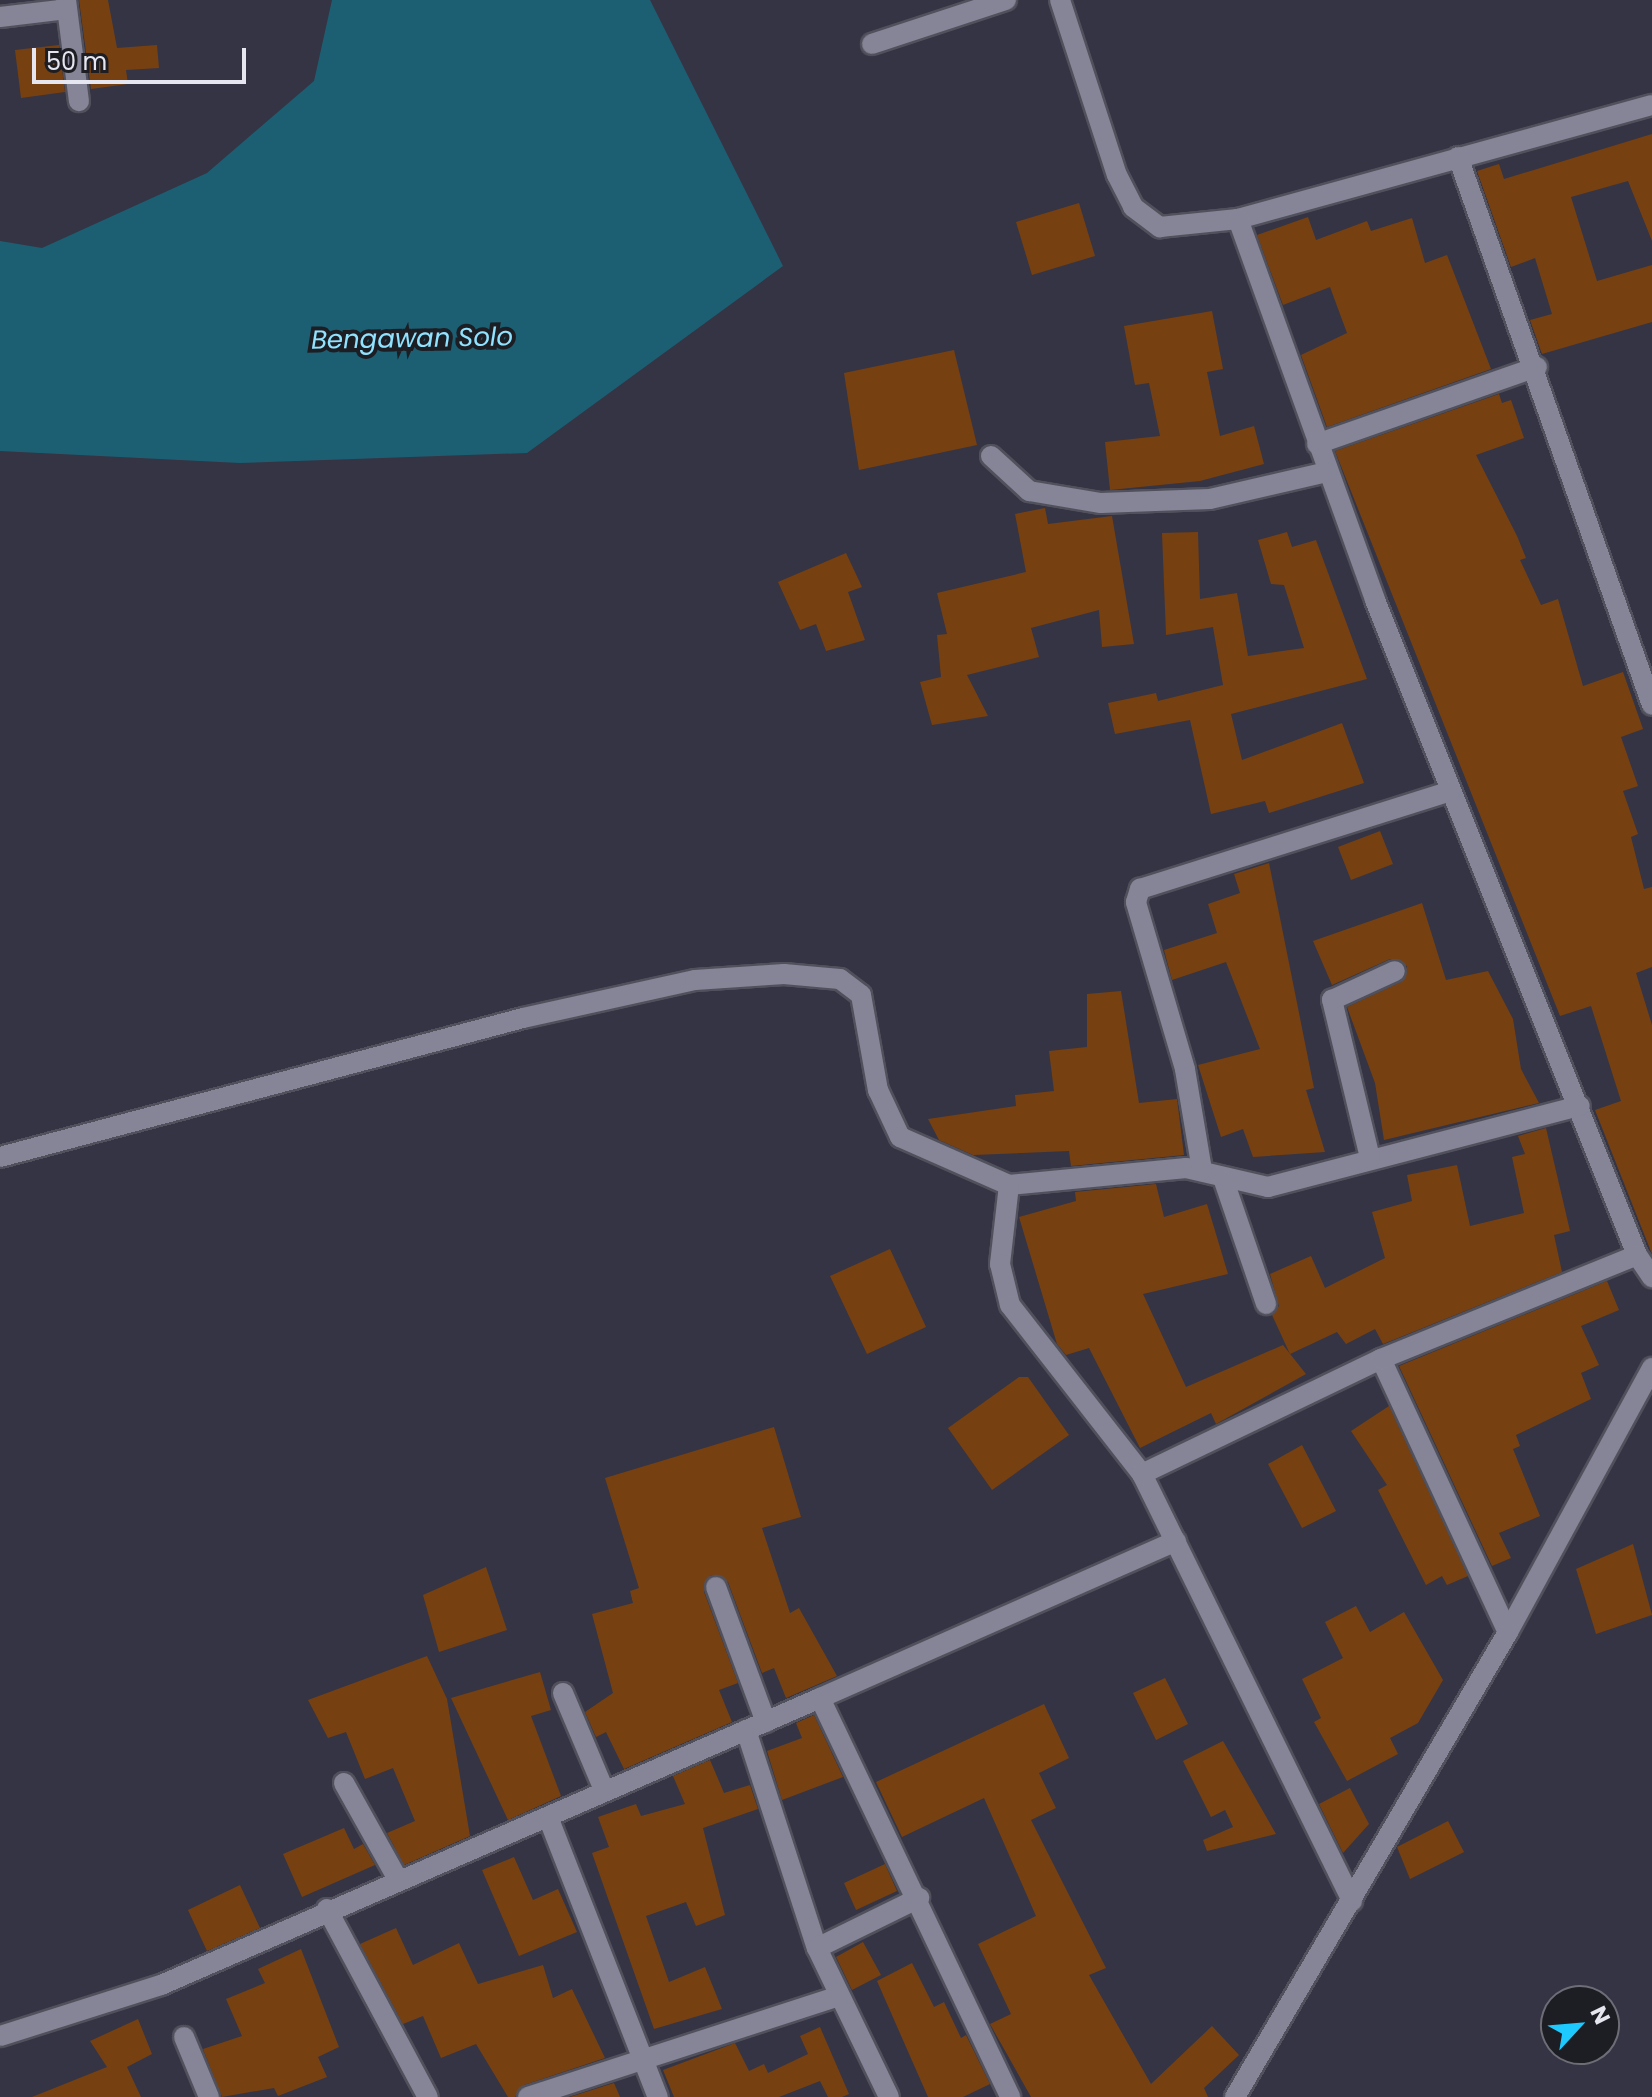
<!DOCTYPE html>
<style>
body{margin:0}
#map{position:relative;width:1652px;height:2097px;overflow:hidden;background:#353444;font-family:Poppins,sans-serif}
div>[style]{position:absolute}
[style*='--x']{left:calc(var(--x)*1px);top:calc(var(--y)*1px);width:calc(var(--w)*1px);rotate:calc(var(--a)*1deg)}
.water>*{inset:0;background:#1c5f72}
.building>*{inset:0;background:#774011}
.roads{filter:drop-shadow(2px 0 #51515d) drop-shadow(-2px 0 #51515d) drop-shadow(0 2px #51515d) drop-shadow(0 -2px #51515d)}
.minor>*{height:20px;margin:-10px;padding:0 10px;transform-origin:10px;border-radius:10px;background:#858597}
span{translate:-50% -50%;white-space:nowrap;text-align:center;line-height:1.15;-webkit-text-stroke:8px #1d1d24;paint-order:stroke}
.water-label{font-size:26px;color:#90e3ff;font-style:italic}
.north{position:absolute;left:1540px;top:1985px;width:80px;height:80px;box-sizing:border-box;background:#1d1d24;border:2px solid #6d6d76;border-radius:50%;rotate:64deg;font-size:22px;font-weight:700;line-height:32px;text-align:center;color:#e6e6f0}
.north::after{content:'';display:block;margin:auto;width:28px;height:36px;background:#1ec9fd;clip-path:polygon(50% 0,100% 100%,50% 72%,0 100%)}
.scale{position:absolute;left:32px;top:48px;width:214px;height:36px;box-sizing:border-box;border:4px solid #e6e6f0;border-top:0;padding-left:10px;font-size:24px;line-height:28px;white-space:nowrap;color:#e6e6f0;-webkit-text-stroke:6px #1d1d24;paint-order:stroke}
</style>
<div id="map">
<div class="water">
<div style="clip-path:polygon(332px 0,650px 0,783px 266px,527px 453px,240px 463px,0 451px,0 241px,42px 248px,207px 173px,314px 81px)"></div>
</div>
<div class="building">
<div style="clip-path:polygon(79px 0,108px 0,117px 48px,157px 45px,159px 68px,126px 70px,128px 84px,91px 89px)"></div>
<div style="clip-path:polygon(59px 45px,65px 92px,21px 98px,15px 50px)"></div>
<div style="clip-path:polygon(1652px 134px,1652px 241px,1628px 181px,1571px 197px,1597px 281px,1652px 265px,1652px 322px,1542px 354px,1530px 320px,1552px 314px,1535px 258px,1511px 267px,1477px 171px,1499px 164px,1504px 179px)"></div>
<div style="clip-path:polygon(1079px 203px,1095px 256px,1032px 275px,1016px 222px)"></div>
<div style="clip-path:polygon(1308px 217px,1316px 240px,1367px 221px,1371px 231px,1412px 218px,1425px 263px,1447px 255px,1491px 369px,1327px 427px,1301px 355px,1347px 333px,1330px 287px,1283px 305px,1257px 235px)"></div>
<div style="clip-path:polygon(1212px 311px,1223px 369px,1207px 372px,1220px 436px,1254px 426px,1264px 464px,1200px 481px,1110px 490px,1105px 442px,1160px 436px,1149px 383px,1135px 385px,1124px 326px)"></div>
<div style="clip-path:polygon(954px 350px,977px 445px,859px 470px,844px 373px)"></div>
<div style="clip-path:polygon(1499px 394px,1502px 403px,1511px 400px,1524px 438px,1476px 455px,1517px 536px,1526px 558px,1520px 560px,1541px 605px,1558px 599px,1583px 686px,1623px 672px,1643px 729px,1621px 737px,1638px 786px,1623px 791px,1638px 834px,1631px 837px,1644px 889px,1652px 887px,1652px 967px,1636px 973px,1652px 1025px,1652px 1254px,1595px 1110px,1621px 1101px,1591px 1006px,1560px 1016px,1335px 451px)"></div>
<div style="clip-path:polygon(1045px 508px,1048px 524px,1112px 516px,1134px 644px,1102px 647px,1099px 610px,1031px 628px,1039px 657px,967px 675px,988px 716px,932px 725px,920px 682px,941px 677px,937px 635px,947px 634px,937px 593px,1026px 572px,1015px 514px)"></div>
<div style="clip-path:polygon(1198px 532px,1200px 599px,1237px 593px,1248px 656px,1304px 648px,1284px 585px,1271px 584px,1258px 540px,1287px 532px,1292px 547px,1316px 540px,1367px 679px,1231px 714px,1242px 760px,1342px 723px,1364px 783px,1269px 813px,1265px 801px,1211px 814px,1190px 720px,1115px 734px,1108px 703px,1156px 693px,1158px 701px,1223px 685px,1213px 627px,1166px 635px,1162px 533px)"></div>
<div style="clip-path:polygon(846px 553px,862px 587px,848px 592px,865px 640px,826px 651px,816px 624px,800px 630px,778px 582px)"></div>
<div style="clip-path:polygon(1380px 831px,1393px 864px,1351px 880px,1338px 847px)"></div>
<div style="clip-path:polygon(1269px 863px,1314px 1088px,1306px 1090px,1325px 1152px,1253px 1157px,1243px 1129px,1221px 1137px,1198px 1065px,1260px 1049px,1226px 962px,1172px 980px,1164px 950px,1217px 933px,1208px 904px,1240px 893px,1234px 874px)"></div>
<div style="clip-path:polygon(1422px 903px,1446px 980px,1488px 971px,1513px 1019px,1521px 1069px,1539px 1103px,1384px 1140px,1375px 1083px,1347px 1007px,1401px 982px,1407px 966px,1390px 959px,1332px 985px,1313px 941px)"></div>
<div style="clip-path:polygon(1121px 991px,1139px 1103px,1177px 1099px,1184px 1155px,1071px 1166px,1069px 1151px,973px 1155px,939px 1140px,928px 1119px,1016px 1106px,1015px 1095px,1054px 1091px,1049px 1051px,1087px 1047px,1087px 994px)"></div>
<div style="clip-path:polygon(1546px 1128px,1570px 1231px,1554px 1235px,1562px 1272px,1383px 1344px,1375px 1329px,1346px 1344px,1337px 1332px,1290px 1354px,1272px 1315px,1279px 1306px,1270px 1274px,1311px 1256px,1325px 1288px,1385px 1258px,1372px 1212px,1412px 1201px,1407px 1175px,1457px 1165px,1470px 1226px,1524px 1213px,1512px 1157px,1525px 1154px,1518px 1136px)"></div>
<div style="clip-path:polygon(1156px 1184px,1164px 1217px,1207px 1204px,1228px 1274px,1143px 1294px,1186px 1387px,1283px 1345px,1306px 1374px,1216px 1424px,1211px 1413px,1140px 1448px,1089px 1348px,1066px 1355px,1057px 1344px,1019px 1217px,1076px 1201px,1075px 1192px)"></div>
<div style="clip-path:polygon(890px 1249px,926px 1327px,867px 1354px,830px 1276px)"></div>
<div style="clip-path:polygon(1607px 1281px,1619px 1310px,1581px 1326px,1599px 1365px,1581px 1373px,1591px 1399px,1516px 1435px,1520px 1446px,1513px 1449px,1540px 1516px,1499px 1533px,1511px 1558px,1492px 1566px,1399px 1366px)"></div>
<div style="clip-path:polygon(1019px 1377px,1028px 1377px,1069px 1435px,992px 1490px,948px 1428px)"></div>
<div style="clip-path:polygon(1389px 1406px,1468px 1576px,1447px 1585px,1442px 1576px,1426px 1585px,1378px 1490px,1387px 1485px,1351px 1431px)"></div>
<div style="clip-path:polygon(774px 1427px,801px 1517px,762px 1528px,790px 1613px,799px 1608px,837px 1676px,786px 1698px,774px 1668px,762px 1673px,728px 1582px,711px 1575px,704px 1592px,738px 1683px,719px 1690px,732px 1722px,624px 1769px,606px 1732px,596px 1737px,585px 1712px,613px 1693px,592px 1614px,633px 1603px,630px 1591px,639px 1588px,605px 1478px)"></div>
<div style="clip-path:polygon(1302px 1445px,1336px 1511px,1302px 1528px,1268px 1464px)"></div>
<div style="clip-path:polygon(1633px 1544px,1652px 1615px,1596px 1634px,1576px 1569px)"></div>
<div style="clip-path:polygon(486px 1567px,507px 1630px,439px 1652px,423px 1595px)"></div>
<div style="clip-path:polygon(1356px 1606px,1370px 1632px,1404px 1612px,1443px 1680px,1418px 1723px,1390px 1738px,1398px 1754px,1347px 1781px,1314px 1722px,1321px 1718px,1302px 1679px,1343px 1658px,1325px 1622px)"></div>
<div style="clip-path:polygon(427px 1656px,447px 1699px,470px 1836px,404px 1865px,387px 1833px,415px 1821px,393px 1768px,365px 1779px,346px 1732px,328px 1738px,308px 1700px)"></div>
<div style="clip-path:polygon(540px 1672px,551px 1710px,531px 1716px,561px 1796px,508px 1820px,451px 1698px)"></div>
<div style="clip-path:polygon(1165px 1678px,1188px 1724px,1156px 1740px,1133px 1693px)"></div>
<div style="clip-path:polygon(1044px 1704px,1069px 1758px,1039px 1773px,1056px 1808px,1031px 1820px,1106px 1968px,1089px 1975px,1151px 2084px,1212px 2026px,1239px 2055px,1204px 2088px,1208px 2097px,1031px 2097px,990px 2024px,1011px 2014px,978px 1944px,1036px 1916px,984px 1798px,902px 1837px,876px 1782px)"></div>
<div style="clip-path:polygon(814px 1715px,843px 1777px,782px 1800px,767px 1751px,802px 1738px,796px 1723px)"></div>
<div style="clip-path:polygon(1223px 1741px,1276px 1834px,1207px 1851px,1203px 1840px,1233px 1827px,1225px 1810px,1211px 1817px,1183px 1761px)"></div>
<div style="clip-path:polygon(710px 1760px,724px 1793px,750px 1785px,758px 1809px,703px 1828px,725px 1915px,696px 1926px,686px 1902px,646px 1916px,669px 1982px,705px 1967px,722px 2009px,654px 2029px,592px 1853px,609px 1847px,598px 1817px,636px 1804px,641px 1816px,685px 1804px,673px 1776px)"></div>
<div style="clip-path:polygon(1350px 1788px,1369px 1824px,1343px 1853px,1319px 1804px)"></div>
<div style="clip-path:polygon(1448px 1821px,1464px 1852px,1410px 1879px,1397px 1847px)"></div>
<div style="clip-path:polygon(344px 1828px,354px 1849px,363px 1844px,375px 1865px,302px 1897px,283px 1854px)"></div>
<div style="clip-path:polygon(514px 1857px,533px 1900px,558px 1889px,577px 1932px,519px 1956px,482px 1870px)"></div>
<div style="clip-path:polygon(885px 1864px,897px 1891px,856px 1910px,844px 1883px)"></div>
<div style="clip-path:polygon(240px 1885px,260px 1928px,207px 1951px,188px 1910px)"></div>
<div style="clip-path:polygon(396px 1928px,413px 1965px,459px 1943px,478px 1984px,543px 1965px,553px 1998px,572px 1989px,605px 2058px,524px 2085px,515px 2097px,508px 2097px,476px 2044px,441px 2058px,423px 2016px,403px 2024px,360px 1944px)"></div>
<div style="clip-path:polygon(863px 1942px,881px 1975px,852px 1990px,836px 1957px)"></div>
<div style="clip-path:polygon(301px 1949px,339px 2047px,318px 2057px,327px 2077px,278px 2096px,274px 2088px,222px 2097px,203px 2049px,242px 2036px,226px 1999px,265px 1983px,258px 1969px)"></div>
<div style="clip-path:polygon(912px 1963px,934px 2007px,944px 2002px,961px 2038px,966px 2035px,990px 2084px,963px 2097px,928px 2097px,877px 1981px)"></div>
<div style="clip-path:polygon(138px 2019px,152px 2054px,127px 2067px,141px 2097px,32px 2097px,107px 2067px,90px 2041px)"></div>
<div style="clip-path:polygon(820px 2027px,849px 2094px,842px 2097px,828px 2097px,820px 2081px,779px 2097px,674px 2097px,663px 2070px,735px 2043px,749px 2071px,764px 2064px,768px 2073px,808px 2054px,800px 2036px)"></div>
<div style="clip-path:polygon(614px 2083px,620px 2097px,570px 2097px)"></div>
</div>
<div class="roads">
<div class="minor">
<div style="--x:66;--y:0;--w:102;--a:82.7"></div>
<div style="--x:1060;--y:0;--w:184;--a:72"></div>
<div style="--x:1117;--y:175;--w:36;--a:63"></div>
<div style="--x:1133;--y:207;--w:34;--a:37"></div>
<div style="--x:1160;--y:227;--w:78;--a:-5.9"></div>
<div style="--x:1238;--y:219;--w:429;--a:-15.4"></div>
<div style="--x:0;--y:17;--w:67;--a:-6.8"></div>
<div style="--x:872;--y:44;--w:141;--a:-18.2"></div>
<div style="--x:1458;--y:157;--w:581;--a:70.51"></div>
<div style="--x:1238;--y:219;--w:405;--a:70.2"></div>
<div style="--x:1375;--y:600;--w:705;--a:68.2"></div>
<div style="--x:1637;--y:1255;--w:27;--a:56"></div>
<div style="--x:1317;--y:444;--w:233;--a:-19.3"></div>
<div style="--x:991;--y:456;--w:52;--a:42.6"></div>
<div style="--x:1029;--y:491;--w:73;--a:9.5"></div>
<div style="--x:1101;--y:503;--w:109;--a:-2.1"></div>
<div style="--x:1210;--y:499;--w:120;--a:-13"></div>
<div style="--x:0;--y:1157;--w:541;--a:-14.88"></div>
<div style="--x:523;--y:1018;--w:176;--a:-12.5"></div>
<div style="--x:695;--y:980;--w:89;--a:-3.9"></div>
<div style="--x:784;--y:974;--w:56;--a:5.1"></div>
<div style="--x:840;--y:979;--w:26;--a:37"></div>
<div style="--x:861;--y:995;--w:97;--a:79.9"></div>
<div style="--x:878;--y:1090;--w:52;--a:64.9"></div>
<div style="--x:900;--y:1137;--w:119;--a:23.8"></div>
<div style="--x:1009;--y:1185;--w:178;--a:-5.5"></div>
<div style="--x:1186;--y:1168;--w:84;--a:13"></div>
<div style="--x:1268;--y:1187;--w:322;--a:-14.6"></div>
<div style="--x:1370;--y:1158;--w:163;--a:-103.5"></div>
<div style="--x:1332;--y:1000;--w:69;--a:-24.7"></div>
<div style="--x:1202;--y:1170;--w:102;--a:-99.6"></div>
<div style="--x:1185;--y:1069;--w:174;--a:-106.4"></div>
<div style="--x:1136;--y:902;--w:14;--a:-73"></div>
<div style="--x:1140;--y:889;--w:326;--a:-17.5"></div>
<div style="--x:1224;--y:1181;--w:130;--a:71.1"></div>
<div style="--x:1009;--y:1185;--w:80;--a:96.5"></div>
<div style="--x:1000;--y:1264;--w:42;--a:76.3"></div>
<div style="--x:1010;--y:1305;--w:214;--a:52"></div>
<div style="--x:1142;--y:1474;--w:476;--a:63.8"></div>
<div style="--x:1381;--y:1359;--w:301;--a:65.1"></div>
<div style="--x:1142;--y:1474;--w:265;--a:-25.7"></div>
<div style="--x:1381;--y:1359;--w:276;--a:-22.1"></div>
<div style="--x:716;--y:1587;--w:144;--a:69.7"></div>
<div style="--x:563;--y:1693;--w:105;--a:67.1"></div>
<div style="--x:820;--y:1698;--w:389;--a:-23.8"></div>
<div style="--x:746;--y:1730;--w:229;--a:72"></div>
<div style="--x:817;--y:1948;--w:165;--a:64.2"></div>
<div style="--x:344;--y:1783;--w:109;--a:60.8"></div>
<div style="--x:548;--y:1817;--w:301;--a:68.6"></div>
<div style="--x:327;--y:1909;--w:213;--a:61.8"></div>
<div style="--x:817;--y:1948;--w:114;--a:-26.1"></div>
<div style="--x:0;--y:2036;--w:169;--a:-17.6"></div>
<div style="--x:161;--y:1985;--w:719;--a:-23.53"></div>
<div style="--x:820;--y:1698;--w:442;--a:64.5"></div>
<div style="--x:184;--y:2037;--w:65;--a:67.4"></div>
<div style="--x:528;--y:2097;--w:326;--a:-18"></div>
<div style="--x:1235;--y:2097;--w:539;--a:-59.58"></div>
<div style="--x:1508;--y:1632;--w:301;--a:-61.4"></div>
</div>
</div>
<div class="water-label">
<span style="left:412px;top:339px;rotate:-1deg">Bengawan Solo</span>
</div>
<div class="north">N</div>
<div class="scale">50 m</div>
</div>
